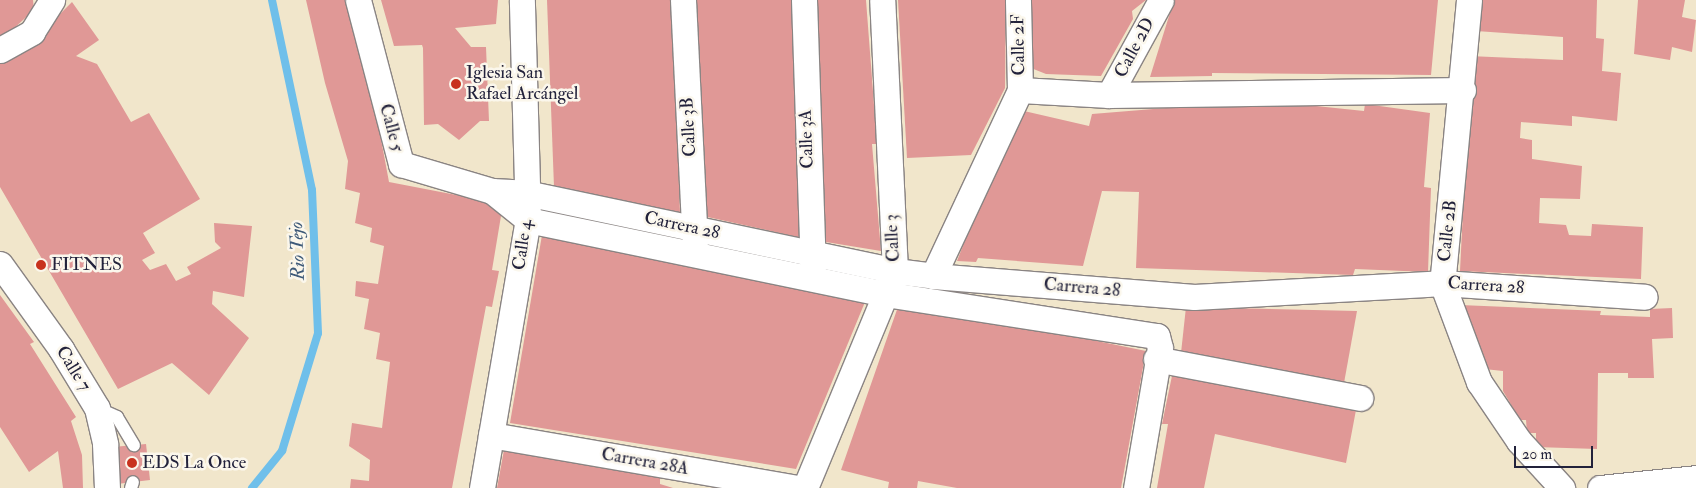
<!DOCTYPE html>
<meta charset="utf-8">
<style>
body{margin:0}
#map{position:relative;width:1696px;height:488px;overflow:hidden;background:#f1e6cb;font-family:"IM FELL Double Pica",serif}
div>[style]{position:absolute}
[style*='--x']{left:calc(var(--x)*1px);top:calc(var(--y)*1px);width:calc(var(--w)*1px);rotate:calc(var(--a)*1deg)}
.stream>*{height:8px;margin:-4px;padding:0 4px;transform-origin:4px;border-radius:4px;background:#6fbfea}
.building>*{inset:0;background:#e09896}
.roads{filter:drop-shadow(1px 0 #8a8483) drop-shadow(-1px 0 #8a8483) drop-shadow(0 1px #8a8483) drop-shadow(0 -1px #8a8483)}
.service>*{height:12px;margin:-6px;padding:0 6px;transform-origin:6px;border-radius:6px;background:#fff}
.minor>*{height:25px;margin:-12.5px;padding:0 12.5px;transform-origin:12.5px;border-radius:12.5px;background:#fff}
.dots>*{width:14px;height:14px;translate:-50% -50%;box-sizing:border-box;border:2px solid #fbf7ec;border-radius:50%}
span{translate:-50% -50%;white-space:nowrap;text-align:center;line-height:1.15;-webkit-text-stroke:5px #fbf7ec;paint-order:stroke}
.street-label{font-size:18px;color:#22223b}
.poi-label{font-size:18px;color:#22223b}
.left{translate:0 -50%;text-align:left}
.water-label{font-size:19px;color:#3d5978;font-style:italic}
.scale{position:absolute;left:1514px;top:446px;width:79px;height:22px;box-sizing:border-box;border:2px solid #22223b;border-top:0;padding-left:6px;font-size:15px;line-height:18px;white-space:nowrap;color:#22223b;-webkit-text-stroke:4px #fbf7ec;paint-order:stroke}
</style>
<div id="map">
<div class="stream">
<div style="--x:252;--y:488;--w:48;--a:-51"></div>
<div style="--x:282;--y:451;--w:123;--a:-73"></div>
<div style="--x:318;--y:333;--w:143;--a:-92.4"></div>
<div style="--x:312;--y:190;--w:194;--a:-101.9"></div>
</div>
<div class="building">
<div style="clip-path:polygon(0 0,33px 0,34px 10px,0 41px)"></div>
<div style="clip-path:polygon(306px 0,355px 0,389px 182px,503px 204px,492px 270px,499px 271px,492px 307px,486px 306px,452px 488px,350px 488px,351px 479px,369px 481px,370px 460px,349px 446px,352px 423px,382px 428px,390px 362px,376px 359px,380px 333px,364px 329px,369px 299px,355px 296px,356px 281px,378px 284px,384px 246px,370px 242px,372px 228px,355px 223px,360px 193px,345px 189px,348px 161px,325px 83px)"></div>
<div style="clip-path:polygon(381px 0,498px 0,496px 24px,455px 28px,471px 47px,486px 47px,489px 121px,480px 121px,459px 140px,438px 124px,424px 125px,423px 48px,422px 45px,394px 46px)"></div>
<div style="clip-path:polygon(547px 0,672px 0,680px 213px,554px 187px)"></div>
<div style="clip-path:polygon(692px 0,794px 0,802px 238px,703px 216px)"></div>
<div style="clip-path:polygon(815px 0,866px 0,877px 144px,872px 144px,881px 251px,826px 242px)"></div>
<div style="clip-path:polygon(898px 0,1006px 0,1005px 88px,971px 155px,907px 158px)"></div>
<div style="clip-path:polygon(1025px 0,1146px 0,1132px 11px,1133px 19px,1101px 76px,1046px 74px,1026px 66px)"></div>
<div style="clip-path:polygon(1174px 0,1438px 0,1431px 75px,1212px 73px,1212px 76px,1150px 77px)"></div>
<div style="clip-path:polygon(1476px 0,1597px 0,1596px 38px,1604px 39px,1602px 71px,1621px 73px,1617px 121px,1572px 116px,1572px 126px,1521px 122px,1520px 138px,1532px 140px,1532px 159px,1582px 166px,1580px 199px,1540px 198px,1539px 223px,1566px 225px,1569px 235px,1591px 236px,1592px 224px,1643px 227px,1641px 279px,1460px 271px,1467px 129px,1471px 129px,1473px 85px,1469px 56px,1563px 60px,1563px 37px,1476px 31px)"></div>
<div style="clip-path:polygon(1638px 0,1685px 0,1682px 17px,1696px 20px,1692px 52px,1672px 47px,1670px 60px,1634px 54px)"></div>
<div style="clip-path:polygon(72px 2px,99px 40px,76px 56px,97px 64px,131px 122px,149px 113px,200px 199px,143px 233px,155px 253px,142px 260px,150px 270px,166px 264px,176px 281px,191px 274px,187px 267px,221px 248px,215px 242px,214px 223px,252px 226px,244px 297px,213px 291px,212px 304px,249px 338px,209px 395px,172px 363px,118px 389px,0 187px,0 58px,37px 37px)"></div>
<div style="clip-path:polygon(1365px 104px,1430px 113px,1424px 187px,1431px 188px,1428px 272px,1355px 269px,1353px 275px,1136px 268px,1139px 192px,1102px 191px,1083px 266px,978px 258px,976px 262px,957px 261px,994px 166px,1024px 111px,1089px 126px,1092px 114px,1178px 107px,1316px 106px,1364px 111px)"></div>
<div style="clip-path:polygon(542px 235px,865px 302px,796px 469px,510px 423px)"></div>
<div style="clip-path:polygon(0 295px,34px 342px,30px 344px,76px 417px,71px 421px,82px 455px,83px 488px,63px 488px,58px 451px,29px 472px,0 427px)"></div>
<div style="clip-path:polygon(900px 301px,1146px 351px,1121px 488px,957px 488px,918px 481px,917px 488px,888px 488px,889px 482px,841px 470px)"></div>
<div style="clip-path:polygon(1460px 305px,1601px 311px,1600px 315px,1650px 317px,1650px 309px,1672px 308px,1673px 338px,1652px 339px,1654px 378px,1628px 378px,1628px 373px,1598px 373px,1597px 449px,1536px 447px,1536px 433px,1527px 433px,1526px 420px,1520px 420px,1503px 391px,1503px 371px,1475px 368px)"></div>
<div style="clip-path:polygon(1186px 307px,1357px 311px,1344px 383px,1181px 353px)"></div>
<div style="clip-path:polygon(1173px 371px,1356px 410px,1346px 463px,1215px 434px,1204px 488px,1157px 488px,1168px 424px,1162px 424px)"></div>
<div style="clip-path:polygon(146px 444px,150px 480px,117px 484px,113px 447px)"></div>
<div style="clip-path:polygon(504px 450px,660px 478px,660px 484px,673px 488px,497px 488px)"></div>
</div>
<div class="roads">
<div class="service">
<div style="--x:97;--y:408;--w:22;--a:24"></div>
<div style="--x:117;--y:417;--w:33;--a:59"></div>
<div style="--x:131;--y:488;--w:6;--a:-72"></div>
</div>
<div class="minor">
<div style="--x:358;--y:0;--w:170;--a:75.3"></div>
<div style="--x:401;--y:164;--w:95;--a:16.5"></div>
<div style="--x:492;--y:191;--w:34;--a:3"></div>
<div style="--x:526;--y:193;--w:377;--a:11.9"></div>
<div style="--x:895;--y:271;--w:38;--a:7"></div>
<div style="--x:933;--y:276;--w:262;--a:4.6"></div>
<div style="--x:1194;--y:297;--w:248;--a:-3.2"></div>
<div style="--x:1442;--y:283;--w:203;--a:3.9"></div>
<div style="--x:683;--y:0;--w:243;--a:87.2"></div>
<div style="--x:804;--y:0;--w:268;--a:88.1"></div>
<div style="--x:1469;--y:0;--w:284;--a:95.4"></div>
<div style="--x:1442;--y:283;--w:106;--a:69.5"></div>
<div style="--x:1479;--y:382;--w:71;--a:55.9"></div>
<div style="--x:1519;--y:441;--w:64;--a:47.5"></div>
<div style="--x:0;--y:50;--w:37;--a:-29"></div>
<div style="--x:32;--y:32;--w:38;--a:-58"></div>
<div style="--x:1020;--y:90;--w:89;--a:3.2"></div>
<div style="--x:1109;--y:95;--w:354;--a:-0.8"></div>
<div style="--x:1109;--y:95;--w:108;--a:-61.3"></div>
<div style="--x:492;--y:191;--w:46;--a:38.9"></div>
<div style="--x:528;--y:220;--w:365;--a:11.7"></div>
<div style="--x:885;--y:294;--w:275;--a:8.8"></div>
<div style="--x:1157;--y:336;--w:12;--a:76"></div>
<div style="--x:1160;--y:348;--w:142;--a:99.7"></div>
<div style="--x:0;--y:264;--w:105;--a:54.3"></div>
<div style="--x:61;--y:349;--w:69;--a:58.6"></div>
<div style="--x:97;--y:408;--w:37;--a:77"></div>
<div style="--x:105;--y:444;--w:44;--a:87.4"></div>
<div style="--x:933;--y:276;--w:205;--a:-64.9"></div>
<div style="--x:1020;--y:90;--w:90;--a:-91.3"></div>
<div style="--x:1156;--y:359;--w:208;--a:10.8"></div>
<div style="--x:491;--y:435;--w:312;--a:9.8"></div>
<div style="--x:482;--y:488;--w:272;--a:-80.3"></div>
<div style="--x:528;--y:220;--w:220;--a:-91.6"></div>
<div style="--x:805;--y:488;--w:235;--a:-67.5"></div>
<div style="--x:895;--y:271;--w:271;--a:-92.7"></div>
<div style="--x:1600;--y:488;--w:97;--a:-5.9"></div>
</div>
</div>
<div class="dots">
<div style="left:456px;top:84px;background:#c8321e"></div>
<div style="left:41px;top:265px;background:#c8321e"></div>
<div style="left:132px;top:463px;background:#c8321e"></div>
</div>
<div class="street-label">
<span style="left:1019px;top:45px;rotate:-91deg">Calle 2F</span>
<span style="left:1135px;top:48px;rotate:-62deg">Calle 2D</span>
<span style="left:689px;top:127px;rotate:-93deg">Calle 3B</span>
<span style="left:391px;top:128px;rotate:75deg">Calle 5</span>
<span style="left:807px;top:139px;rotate:-92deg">Calle 3A</span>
<span style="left:682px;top:226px;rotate:12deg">Carrera 28</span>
<span style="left:1448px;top:231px;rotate:-84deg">Calle 2B</span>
<span style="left:893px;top:238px;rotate:-93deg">Calle 3</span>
<span style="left:523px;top:245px;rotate:-82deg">Calle 4</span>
<span style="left:1486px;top:286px;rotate:4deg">Carrera 28</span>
<span style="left:1082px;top:288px;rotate:5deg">Carrera 28</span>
<span style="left:73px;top:369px;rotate:58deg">Calle 7</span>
<span style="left:645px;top:462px;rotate:10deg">Carrera 28A</span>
</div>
<div class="poi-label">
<span class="left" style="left:466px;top:84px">Iglesia San<br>Rafael Arcángel</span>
<span class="left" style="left:51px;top:265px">FITNES</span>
<span class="left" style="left:142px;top:463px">EDS La Once</span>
</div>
<div class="water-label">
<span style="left:298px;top:251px;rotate:-92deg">Rio Tejo</span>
</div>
<div class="scale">20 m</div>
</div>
